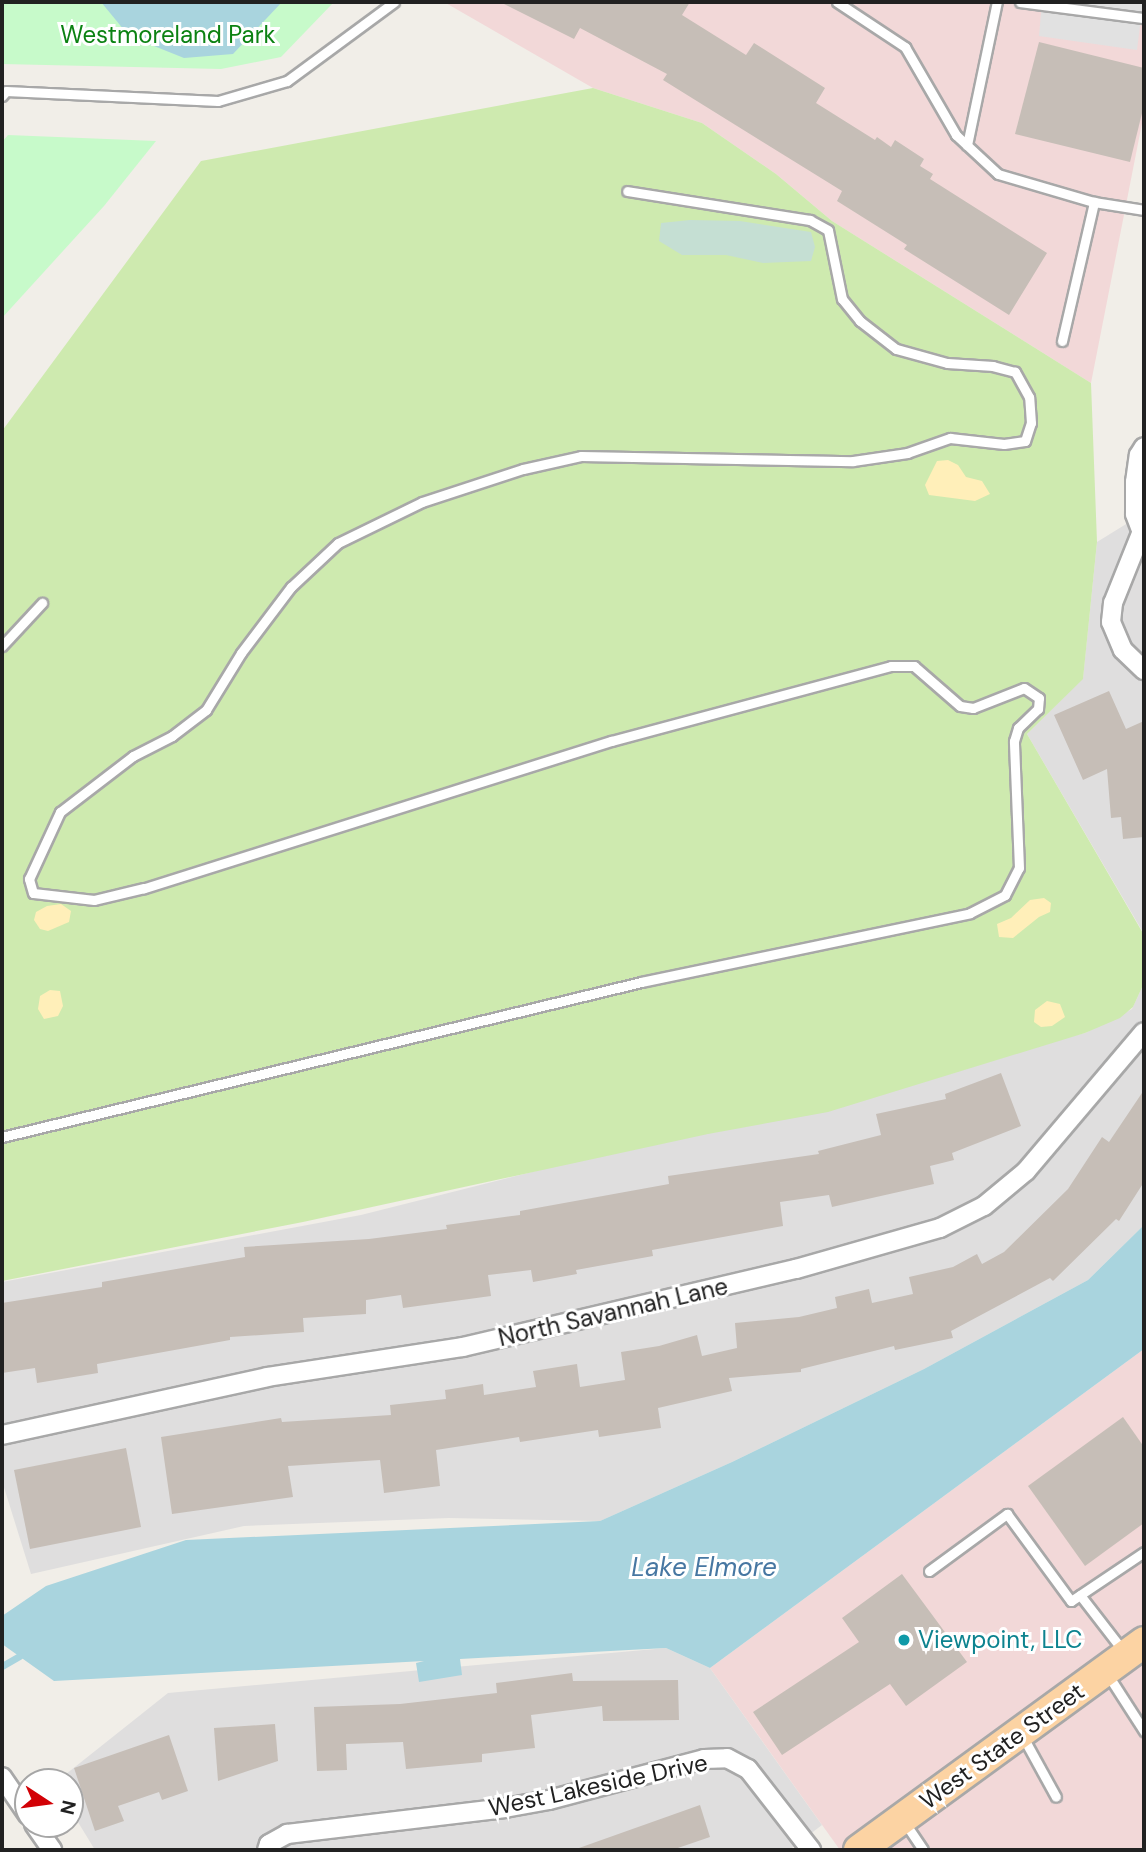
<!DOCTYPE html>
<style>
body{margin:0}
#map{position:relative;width:1146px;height:1852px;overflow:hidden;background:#f1eee8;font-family:"DM Sans",sans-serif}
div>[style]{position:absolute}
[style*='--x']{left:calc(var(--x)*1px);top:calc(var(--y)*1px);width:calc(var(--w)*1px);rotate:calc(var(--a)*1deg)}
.residential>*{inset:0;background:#dfdede}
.commercial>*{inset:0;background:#f2d8d8}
.grass>*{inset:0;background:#ceeaaf}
.wetland>*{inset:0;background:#c5dfd3}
.sand>*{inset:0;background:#ffefb9}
.park>*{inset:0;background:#c7faca}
.parking>*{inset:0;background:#e1e1e1}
.water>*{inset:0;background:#a9d4de}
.stream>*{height:7px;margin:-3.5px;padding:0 3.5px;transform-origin:3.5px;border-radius:3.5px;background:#a9d4de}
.building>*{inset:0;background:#c6beb7}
.roads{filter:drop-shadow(2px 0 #a8a8a8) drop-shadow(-2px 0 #a8a8a8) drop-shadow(0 2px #a8a8a8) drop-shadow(0 -2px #a8a8a8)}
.lane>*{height:9px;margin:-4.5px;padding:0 4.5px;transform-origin:4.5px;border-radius:4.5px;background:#fff}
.street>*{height:18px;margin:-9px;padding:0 9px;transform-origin:9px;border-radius:9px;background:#fff}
.primary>*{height:30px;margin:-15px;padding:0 15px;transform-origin:15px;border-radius:15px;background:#fcd3a3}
.dots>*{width:19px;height:19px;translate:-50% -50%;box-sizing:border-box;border:4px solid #fff;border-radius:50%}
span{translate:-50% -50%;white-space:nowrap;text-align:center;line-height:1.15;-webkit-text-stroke:6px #fff;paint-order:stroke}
.park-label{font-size:24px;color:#0c8213}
.street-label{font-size:24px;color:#212121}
.culture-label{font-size:24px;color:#0d838f}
.left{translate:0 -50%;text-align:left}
.water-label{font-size:26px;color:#4777a2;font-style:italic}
.frame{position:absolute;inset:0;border:4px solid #212121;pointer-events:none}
.north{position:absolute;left:14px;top:1768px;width:70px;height:70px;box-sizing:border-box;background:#fff;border:2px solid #a6a6a6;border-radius:50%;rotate:103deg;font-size:19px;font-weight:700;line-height:28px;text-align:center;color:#212121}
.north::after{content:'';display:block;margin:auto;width:24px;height:32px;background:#d20106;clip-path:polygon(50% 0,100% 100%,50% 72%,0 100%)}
</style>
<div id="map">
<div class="residential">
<div style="clip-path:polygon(1144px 513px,1144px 934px,1027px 734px,1083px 678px,1097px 542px)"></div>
<div style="clip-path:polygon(1144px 983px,1144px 1225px,1088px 1280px,924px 1369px,732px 1462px,600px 1521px,449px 1518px,244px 1526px,31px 1574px,2px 1481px,2px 1282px,361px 1215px,1085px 1033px,1132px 1009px)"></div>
<div style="clip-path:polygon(666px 1648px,710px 1668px,822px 1825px,789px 1850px,95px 1850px,70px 1809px,70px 1782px,56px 1782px,168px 1693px)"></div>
</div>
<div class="commercial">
<div style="clip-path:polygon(444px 2px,1144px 2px,1144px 113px,1091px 383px,832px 221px,776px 174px,702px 123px,593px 88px)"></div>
<div style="clip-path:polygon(1144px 1349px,1144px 1850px,840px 1850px,710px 1668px)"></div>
</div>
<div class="grass">
<div style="clip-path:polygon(593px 88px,702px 123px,776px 174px,832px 221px,1091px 383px,1097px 542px,1083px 679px,1027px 734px,1144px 935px,1144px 983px,1133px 1007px,1120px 1018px,1085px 1033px,828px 1112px,708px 1134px,303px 1222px,2px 1281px,2px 431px,201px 161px)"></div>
</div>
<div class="wetland">
<div style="clip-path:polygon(690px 220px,740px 221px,811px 232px,815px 247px,811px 261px,763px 263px,726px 255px,682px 255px,659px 241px,661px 223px)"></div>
</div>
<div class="sand">
<div style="clip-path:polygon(948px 460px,958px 465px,966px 477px,982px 481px,990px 494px,975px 501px,929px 495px,925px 485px,937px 461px)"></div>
<div style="clip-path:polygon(1044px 898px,1051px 903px,1050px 912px,1039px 917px,1013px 938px,999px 937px,997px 924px,1011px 918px,1030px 900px)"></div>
<div style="clip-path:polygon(61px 904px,71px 911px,69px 922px,48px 931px,40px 929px,34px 920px,36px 912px,47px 906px)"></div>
<div style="clip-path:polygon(50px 990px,60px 991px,63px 1006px,58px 1016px,44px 1019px,38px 1009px,40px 996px)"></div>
<div style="clip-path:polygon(1047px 1001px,1060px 1004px,1065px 1017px,1052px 1026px,1041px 1027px,1034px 1022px,1035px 1010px)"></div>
</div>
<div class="park">
<div style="clip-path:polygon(2px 2px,334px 2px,281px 57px,221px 69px,2px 64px)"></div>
<div style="clip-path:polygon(8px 135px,156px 141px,104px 206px,2px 318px,2px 142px)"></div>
</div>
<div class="parking">
<div style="clip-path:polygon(1042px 2px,1143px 2px,1137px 50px,1039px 36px)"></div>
</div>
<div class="water">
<div style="clip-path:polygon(101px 2px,282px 2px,233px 54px,184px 58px,129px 36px)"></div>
<div style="clip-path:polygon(1144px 1225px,1144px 1349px,710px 1668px,666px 1648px,460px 1659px,462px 1675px,419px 1682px,416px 1663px,424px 1661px,54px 1681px,2px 1644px,2px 1616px,46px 1586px,186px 1540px,600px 1521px,732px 1462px,924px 1369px,1088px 1280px)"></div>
</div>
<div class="stream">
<div style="--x:2;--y:1666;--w:20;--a:-30"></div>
</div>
<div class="building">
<div style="clip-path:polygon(500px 2px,690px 2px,682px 15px,746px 55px,754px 43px,825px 88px,816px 103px,875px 140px,877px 137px,891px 147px,895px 140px,924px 159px,920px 166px,933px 174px,930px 179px,1047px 253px,1009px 315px,904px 249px,907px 245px,837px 201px,842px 191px,663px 80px,667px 74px,580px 28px,574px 39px)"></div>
<div style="clip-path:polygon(1039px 42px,1144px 68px,1144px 105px,1130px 162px,1015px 134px)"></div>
<div style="clip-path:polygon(1109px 691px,1126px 729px,1144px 721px,1144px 837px,1123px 839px,1121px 817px,1111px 818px,1107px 769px,1083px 780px,1054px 715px)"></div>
<div style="clip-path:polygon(1001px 1073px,1021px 1126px,952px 1153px,954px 1160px,930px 1166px,934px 1184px,832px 1207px,829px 1195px,780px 1202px,783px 1226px,652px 1250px,653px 1256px,576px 1270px,577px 1274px,533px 1282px,531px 1270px,488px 1275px,491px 1296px,403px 1308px,401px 1295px,366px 1300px,366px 1314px,303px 1318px,304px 1332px,230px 1337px,230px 1340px,97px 1364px,98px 1373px,37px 1383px,35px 1368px,2px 1373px,2px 1303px,102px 1287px,102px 1282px,245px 1257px,244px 1247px,369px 1239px,447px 1229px,446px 1225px,520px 1215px,520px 1211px,669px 1184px,668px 1176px,819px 1154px,818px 1151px,881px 1135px,876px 1114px,946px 1099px,945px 1094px)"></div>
<div style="clip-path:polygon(1144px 1090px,1144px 1182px,1119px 1221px,1116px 1219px,1053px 1281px,1050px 1278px,951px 1331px,953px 1338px,895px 1350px,894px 1346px,801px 1369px,801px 1372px,729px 1378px,732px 1391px,658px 1408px,661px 1428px,599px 1437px,598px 1430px,520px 1442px,519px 1437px,436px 1450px,440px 1486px,384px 1493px,380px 1460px,288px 1466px,293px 1497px,172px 1514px,161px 1437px,281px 1418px,282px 1422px,391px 1415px,390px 1405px,446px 1399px,445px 1390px,483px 1384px,484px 1395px,536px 1387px,533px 1371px,577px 1364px,580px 1387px,625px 1380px,621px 1352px,659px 1346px,697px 1335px,702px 1356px,737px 1348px,735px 1323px,799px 1317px,837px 1308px,835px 1297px,869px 1289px,872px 1303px,913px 1294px,909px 1277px,953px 1267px,977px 1254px,982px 1264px,1004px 1252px,1068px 1189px,1102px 1137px,1109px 1142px)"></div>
<div style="clip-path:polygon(1123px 1417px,1144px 1447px,1144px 1523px,1085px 1566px,1028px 1486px)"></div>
<div style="clip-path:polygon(126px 1448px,141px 1527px,30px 1549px,14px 1470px)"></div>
<div style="clip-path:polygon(902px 1574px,967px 1662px,906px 1706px,890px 1684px,782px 1755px,753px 1712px,859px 1642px,842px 1618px)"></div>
<div style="clip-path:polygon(572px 1673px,573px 1681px,678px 1680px,679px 1720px,603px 1721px,602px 1706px,531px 1715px,535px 1748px,482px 1754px,482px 1762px,406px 1769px,403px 1742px,346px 1744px,347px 1770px,317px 1771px,314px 1707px,400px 1704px,497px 1693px,496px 1683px)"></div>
<div style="clip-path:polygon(275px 1724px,278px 1761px,218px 1781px,214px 1728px)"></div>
<div style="clip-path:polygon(169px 1735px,188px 1791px,162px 1800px,159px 1792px,118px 1806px,124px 1821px,95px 1831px,74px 1768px)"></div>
<div style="clip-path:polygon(700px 1805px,710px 1837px,672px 1850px,580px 1850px,579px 1848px)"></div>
</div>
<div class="roads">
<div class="lane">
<div style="--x:837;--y:2;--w:82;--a:33.5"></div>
<div style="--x:905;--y:47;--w:102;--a:59.9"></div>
<div style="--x:956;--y:135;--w:57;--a:42.9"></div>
<div style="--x:998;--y:174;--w:100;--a:16.3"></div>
<div style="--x:1094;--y:202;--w:51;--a:9.1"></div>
<div style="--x:1020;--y:2;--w:125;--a:7.4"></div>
<div style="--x:2;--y:96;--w:6;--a:-51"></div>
<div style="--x:6;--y:91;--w:212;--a:2.7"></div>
<div style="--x:218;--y:101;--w:72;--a:-16.2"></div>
<div style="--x:287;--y:81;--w:133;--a:-36.4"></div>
<div style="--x:967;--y:145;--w:146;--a:-78.2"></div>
<div style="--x:1062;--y:341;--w:143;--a:-77"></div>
<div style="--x:2;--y:646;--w:59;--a:-47.1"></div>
<div style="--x:2;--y:1137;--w:658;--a:-13.63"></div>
<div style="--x:641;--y:982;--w:336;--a:-11.8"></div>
<div style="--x:970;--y:913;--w:39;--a:-27"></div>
<div style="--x:1005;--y:895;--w:30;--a:-63"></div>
<div style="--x:1019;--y:868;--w:127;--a:-92.3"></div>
<div style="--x:1014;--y:741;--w:14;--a:-73"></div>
<div style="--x:1018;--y:728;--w:28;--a:-44"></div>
<div style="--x:1038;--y:709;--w:11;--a:-85"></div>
<div style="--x:1039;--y:698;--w:18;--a:-146"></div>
<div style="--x:1024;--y:688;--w:55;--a:158.6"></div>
<div style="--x:973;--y:708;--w:13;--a:-171"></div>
<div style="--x:960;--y:706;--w:61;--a:-139"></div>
<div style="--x:914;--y:666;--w:23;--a:180"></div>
<div style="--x:891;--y:666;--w:290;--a:165"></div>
<div style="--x:611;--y:741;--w:490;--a:162.5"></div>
<div style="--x:144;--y:888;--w:51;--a:166.5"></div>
<div style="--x:94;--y:900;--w:61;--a:-173.5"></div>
<div style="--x:33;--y:893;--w:15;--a:-106"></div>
<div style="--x:29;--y:879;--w:74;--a:-65.2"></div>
<div style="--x:60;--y:812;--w:92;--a:-37.5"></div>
<div style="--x:133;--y:756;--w:44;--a:-27.1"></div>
<div style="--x:172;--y:736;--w:43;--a:-37.4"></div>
<div style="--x:206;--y:710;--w:67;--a:-58.4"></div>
<div style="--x:241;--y:653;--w:83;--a:-52.9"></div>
<div style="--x:291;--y:587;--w:64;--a:-43.1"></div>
<div style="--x:338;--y:543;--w:93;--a:-26"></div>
<div style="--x:422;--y:502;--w:106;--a:-18.1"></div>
<div style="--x:523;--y:469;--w:59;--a:-12.6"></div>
<div style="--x:581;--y:456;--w:272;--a:1.1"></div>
<div style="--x:853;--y:461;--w:55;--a:-8.4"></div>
<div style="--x:907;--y:453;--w:46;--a:-19.2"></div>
<div style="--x:950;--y:438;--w:54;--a:6.3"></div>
<div style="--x:1004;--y:444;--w:21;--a:-8"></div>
<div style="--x:1025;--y:441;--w:19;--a:-72"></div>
<div style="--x:1031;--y:423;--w:26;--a:-94"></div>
<div style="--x:1029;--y:397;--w:29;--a:-119"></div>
<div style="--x:1015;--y:372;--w:23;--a:-165"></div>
<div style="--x:993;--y:366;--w:46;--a:-176.3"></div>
<div style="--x:947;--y:363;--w:53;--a:-164.6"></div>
<div style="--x:896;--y:349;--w:46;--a:-142.1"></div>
<div style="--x:860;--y:321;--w:28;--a:-129"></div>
<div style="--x:842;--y:299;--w:70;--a:-101.5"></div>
<div style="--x:828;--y:230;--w:21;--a:-151"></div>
<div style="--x:810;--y:220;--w:185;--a:-171"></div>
<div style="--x:929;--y:1571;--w:97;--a:-36.2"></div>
<div style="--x:1007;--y:1514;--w:108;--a:53.7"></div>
<div style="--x:1071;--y:1601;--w:88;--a:-33.9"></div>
<div style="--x:1080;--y:1595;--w:72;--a:52.3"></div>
<div style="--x:1108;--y:1675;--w:67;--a:57.3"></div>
<div style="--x:1023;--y:1737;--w:68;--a:61.2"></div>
<div style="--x:905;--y:1823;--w:32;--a:56"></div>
</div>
<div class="street">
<div style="--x:1144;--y:526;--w:83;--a:111.9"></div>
<div style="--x:1113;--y:603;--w:19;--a:96"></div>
<div style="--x:1111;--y:622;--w:30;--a:67"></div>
<div style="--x:1123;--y:650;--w:29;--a:44"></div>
<div style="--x:1141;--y:530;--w:17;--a:-111"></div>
<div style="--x:1135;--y:514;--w:32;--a:-90"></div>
<div style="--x:1135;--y:482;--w:27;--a:-82"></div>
<div style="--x:1139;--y:455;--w:9;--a:-58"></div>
<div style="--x:2;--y:1435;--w:271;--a:-12.3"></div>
<div style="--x:267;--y:1377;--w:198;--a:-8.7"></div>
<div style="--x:463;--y:1347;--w:342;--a:-13.2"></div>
<div style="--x:796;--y:1269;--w:150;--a:-15.9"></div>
<div style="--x:940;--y:1228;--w:49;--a:-26.6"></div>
<div style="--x:984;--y:1206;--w:55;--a:-39.8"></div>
<div style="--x:1026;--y:1171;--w:182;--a:-49.7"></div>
<div style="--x:2;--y:1777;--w:46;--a:55.6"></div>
<div style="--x:34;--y:1824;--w:32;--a:55"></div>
<div style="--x:267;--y:1850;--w:6;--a:-72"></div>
<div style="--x:269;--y:1844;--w:21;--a:-29"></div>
<div style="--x:287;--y:1834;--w:220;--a:-6.8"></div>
<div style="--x:505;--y:1808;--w:45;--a:-10.3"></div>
<div style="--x:549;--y:1800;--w:160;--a:-14.8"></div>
<div style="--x:704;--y:1759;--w:23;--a:-2"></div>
<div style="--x:727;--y:1758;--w:24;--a:28"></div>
<div style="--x:748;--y:1769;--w:103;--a:52.1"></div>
</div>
<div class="primary">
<div style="--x:859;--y:1850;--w:353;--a:-36.1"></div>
</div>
</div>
<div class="dots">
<div style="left:904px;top:1640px;background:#0f9aa8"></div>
</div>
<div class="park-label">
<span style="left:168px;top:35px">Westmoreland Park</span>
</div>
<div class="street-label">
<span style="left:613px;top:1312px;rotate:-13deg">North Savannah Lane</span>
<span style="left:1002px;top:1746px;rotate:-36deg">West State Street</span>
<span style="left:598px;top:1785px;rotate:-12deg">West Lakeside Drive</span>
</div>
<div class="culture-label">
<span class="left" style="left:918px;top:1640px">Viewpoint, LLC</span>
</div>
<div class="water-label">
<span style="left:704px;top:1568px">Lake Elmore</span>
</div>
<div class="frame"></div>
<div class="north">N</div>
</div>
